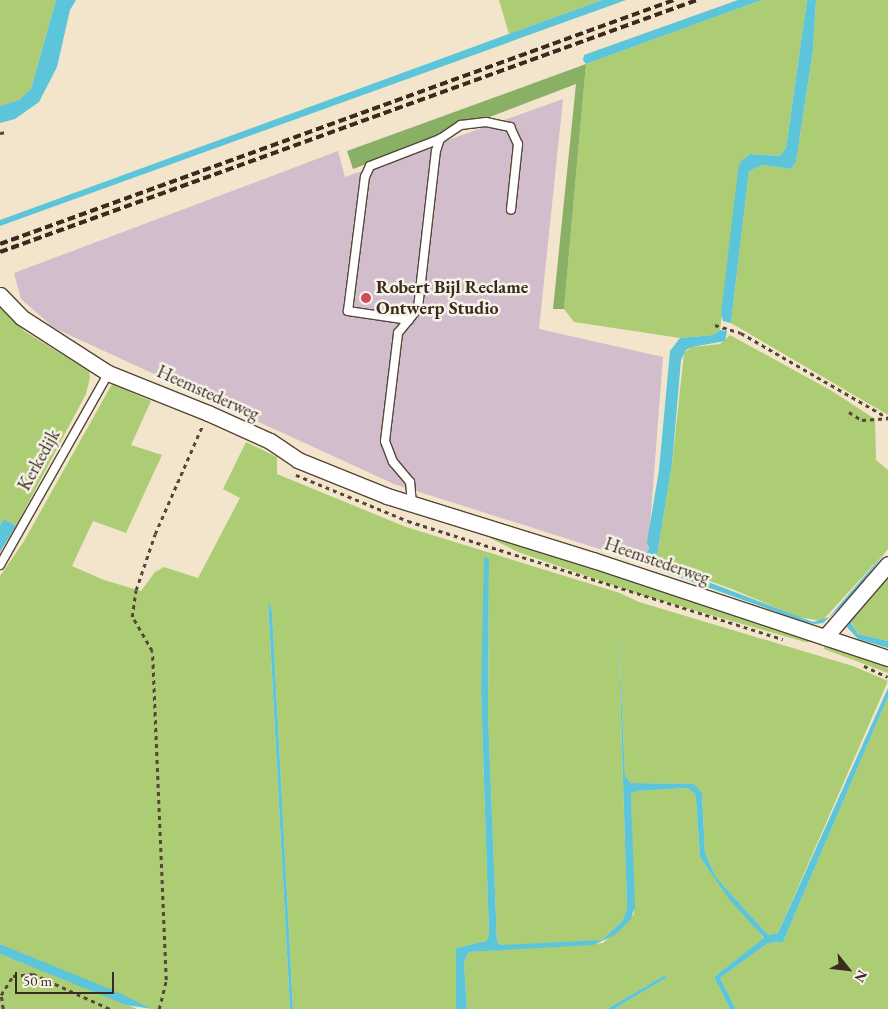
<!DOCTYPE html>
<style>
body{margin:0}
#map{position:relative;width:888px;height:1009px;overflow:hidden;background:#f2e5cc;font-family:"EB Garamond",serif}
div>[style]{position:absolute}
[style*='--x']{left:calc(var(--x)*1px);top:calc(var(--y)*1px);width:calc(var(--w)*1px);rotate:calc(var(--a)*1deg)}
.industrial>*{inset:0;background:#d1bdcb}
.green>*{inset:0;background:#adcd75}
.forest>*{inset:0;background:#8ab066}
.water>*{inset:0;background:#5cc5d9}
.path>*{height:2.5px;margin-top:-1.25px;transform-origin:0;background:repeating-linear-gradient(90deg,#564638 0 4px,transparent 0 8px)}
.roads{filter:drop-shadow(1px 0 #564638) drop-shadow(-1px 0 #564638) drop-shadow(0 1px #564638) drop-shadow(0 -1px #564638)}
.lane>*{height:8px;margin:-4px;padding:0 4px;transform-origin:4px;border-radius:4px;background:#fff}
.street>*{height:15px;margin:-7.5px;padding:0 7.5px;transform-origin:7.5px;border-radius:7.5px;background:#fff}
.rail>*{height:4px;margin-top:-2px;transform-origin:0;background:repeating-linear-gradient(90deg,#3b2a1e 0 8px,transparent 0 12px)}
.dots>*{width:14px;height:14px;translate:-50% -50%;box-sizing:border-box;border:2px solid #f7f3e8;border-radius:50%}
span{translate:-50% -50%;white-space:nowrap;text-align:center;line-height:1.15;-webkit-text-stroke:5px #f7f3e8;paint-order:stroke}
.poi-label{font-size:18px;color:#3b2a1e;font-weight:700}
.left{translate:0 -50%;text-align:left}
.street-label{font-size:18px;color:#3b2a1e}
.north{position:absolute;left:823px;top:944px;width:50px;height:50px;-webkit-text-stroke:4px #f7f3e8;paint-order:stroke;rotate:119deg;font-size:14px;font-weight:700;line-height:20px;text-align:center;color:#3b2a1e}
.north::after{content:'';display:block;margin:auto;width:18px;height:22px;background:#3b2a1e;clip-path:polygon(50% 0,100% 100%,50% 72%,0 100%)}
.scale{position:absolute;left:15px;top:972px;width:99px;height:22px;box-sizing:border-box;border:2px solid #3b2a1e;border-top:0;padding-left:6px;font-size:15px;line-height:18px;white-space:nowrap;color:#3b2a1e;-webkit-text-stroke:4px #f7f3e8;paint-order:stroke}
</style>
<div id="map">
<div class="industrial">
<div style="clip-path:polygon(563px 99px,539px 329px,663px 357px,647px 564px,394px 484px,54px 328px,21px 299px,14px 273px,338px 151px,345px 177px)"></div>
</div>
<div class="green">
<div style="clip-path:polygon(0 0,56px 0,31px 89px,19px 100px,0 106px)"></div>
<div style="clip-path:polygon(499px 0,602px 0,509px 34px)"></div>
<div style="clip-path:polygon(762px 0,807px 0,786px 148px,780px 156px,750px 154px,740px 162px,720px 330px,713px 335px,680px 338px,574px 322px,564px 309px,586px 64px)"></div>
<div style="clip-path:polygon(816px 0,888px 0,888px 415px,731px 323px,749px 171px,763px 165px,791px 169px,796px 162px,813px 50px)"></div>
<div style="clip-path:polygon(0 305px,24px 331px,89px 371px,90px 377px,86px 394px,16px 526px,4px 519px,0 526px)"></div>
<div style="clip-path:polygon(730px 335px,832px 391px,875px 419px,876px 460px,888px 470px,888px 549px,822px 621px,798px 617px,732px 589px,656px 562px,672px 464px,684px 353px,692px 347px,720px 344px)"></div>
<div style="clip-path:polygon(112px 384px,151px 401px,131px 445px,162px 455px,126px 533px,93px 521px,72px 566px,104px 580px,141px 591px,155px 572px,164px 567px,198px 578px,240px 498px,223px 489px,246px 442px,277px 457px,277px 474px,406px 527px,620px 593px,639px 602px,853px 666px,888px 681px,778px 933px,768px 935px,716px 877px,705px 853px,702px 793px,693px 784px,631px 783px,625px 776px,618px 621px,627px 908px,623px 920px,602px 940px,577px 944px,501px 945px,497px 942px,488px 713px,489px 559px,481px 690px,489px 936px,486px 941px,456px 948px,456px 1009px,293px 1009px,272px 611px,268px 601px,290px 1009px,152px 1009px,0 944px,0 576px,24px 541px)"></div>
<div style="clip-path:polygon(488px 537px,618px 572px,816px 642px,805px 642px,641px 595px,518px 552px)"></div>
<div style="clip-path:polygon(888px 577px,888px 641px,858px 634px,851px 622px)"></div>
<div style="clip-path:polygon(825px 643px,888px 664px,888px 673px,824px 649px)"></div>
<div style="clip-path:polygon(888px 697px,888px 1009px,736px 1009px,720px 978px,768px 943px,783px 942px)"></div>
<div style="clip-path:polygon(689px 788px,695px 794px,696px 801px,700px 857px,764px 939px,714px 977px,730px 1009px,614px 1009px,666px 978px,665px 975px,607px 1009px,467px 1009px,464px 961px,469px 952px,603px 943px,634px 914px,631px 794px,637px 791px)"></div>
<div style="clip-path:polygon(0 954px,116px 1000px,137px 1009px,0 1009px)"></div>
</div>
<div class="forest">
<div style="clip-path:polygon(586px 64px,564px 309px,553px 309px,576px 84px,353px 169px,347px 151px)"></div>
</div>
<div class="water">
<div style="clip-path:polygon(56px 0,76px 0,70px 10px,57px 67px,39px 102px,15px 119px,0 123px,0 106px,19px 100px,31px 89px)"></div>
<div style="clip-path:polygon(602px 0,626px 0,0 226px,0 220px)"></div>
<div style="clip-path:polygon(738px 0,762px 0,586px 64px,583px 60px,584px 55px)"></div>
<div style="clip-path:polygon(807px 0,816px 0,813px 50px,796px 162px,791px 169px,763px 165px,749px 171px,731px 323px,723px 321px,721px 314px,738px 170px,740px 162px,750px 154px,780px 156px,786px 148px)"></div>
<div style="clip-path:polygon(720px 330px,727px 331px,725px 341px,692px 347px,686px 350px,681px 360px,672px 464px,656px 562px,813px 622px,829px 617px,888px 549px,852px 596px,823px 623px,814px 624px,796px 619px,654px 568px,644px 561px,649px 548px,647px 542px,659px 470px,670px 351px,680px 338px,713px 335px)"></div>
<div style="clip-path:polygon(4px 519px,16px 526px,0 552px,0 526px)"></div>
<div style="clip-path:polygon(484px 557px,489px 559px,488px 713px,497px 942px,501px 945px,602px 940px,623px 920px,627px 908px,618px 620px,625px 776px,631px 783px,694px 784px,702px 793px,705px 853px,716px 877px,768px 935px,778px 933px,888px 688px,888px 697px,783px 942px,768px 943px,720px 978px,736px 1009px,730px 1009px,714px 977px,764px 938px,729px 899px,700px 857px,696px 801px,695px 794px,688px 788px,637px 791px,631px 794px,635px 906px,631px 919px,615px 935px,593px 945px,469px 952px,464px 961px,467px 1009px,456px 1009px,456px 948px,486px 941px,489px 936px,481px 690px)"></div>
<div style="clip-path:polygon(888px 575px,851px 623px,858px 634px,888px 641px,888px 648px,858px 639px,847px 627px,855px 613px)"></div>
<div style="clip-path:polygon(268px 600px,272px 611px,293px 1009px,290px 1009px)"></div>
<div style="clip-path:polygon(0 944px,115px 991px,152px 1009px,126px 1005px,0 954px)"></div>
<div style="clip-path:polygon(665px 975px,666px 978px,614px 1009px,607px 1009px)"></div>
</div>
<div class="path">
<div style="--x:0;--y:133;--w:7;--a:-8"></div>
<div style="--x:715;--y:325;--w:27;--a:17"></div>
<div style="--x:741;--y:333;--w:170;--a:30"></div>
<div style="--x:849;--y:412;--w:15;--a:32"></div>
<div style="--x:862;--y:420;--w:26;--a:-4"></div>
<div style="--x:296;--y:475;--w:121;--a:22.3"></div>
<div style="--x:408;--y:521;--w:393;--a:17.5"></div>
<div style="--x:864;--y:666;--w:26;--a:25"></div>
<div style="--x:3;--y:1009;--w:14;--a:-98"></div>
<div style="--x:1;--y:995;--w:22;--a:-58"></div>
<div style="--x:13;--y:976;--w:20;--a:-6"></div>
<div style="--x:33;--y:974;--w:85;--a:24.4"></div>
<div style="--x:159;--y:1009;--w:30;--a:-76"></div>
<div style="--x:166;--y:980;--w:329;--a:-92.4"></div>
<div style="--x:152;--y:651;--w:39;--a:-120"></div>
<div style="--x:132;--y:617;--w:27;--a:-82"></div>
<div style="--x:136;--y:590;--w:59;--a:-71.3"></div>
<div style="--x:155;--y:534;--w:120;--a:-66.4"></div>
</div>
<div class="roads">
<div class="lane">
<div style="--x:409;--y:320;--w:62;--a:-171.6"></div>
<div style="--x:348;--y:311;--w:135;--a:-82.8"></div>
<div style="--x:365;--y:177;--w:12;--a:-66"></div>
<div style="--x:370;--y:166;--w:75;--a:-21.1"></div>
<div style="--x:412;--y:504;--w:22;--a:-95"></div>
<div style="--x:410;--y:482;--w:26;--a:-130"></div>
<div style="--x:393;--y:462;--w:22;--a:-111"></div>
<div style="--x:385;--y:441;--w:109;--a:-83.1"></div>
<div style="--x:398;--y:333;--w:32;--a:-51"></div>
<div style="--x:418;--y:308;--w:158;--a:-83.5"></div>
<div style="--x:436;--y:151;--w:13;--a:-72"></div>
<div style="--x:440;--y:139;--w:25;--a:-34"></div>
<div style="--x:461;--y:125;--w:25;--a:-7"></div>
<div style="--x:486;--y:122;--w:25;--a:12"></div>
<div style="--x:510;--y:127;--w:19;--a:65"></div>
<div style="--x:518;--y:144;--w:66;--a:96.1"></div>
<div style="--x:0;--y:565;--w:215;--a:-60.5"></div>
</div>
<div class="street">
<div style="--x:0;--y:295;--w:30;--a:46"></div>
<div style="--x:21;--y:317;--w:103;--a:32.8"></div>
<div style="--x:108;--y:373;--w:108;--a:21.8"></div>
<div style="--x:208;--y:413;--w:68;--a:24.3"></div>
<div style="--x:270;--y:441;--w:34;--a:34"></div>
<div style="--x:298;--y:460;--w:96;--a:22"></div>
<div style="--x:387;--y:496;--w:216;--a:17.3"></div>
<div style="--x:593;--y:560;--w:311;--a:18.4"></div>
<div style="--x:825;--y:637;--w:96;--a:-49.2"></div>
</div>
</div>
<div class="rail">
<div style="--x:0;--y:244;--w:717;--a:-19.9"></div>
<div style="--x:0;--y:252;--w:741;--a:-19.88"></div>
</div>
<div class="dots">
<div style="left:366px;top:298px;background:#d1495b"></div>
</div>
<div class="poi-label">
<span class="left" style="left:376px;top:298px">Robert Bijl Reclame<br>Ontwerp Studio</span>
</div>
<div class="street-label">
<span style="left:208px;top:393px;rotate:24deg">Heemstederweg</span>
<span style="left:39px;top:460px;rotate:-61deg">Kerkedijk</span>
<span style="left:657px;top:561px;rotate:19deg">Heemstederweg</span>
</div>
<div class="north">N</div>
<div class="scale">50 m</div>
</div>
